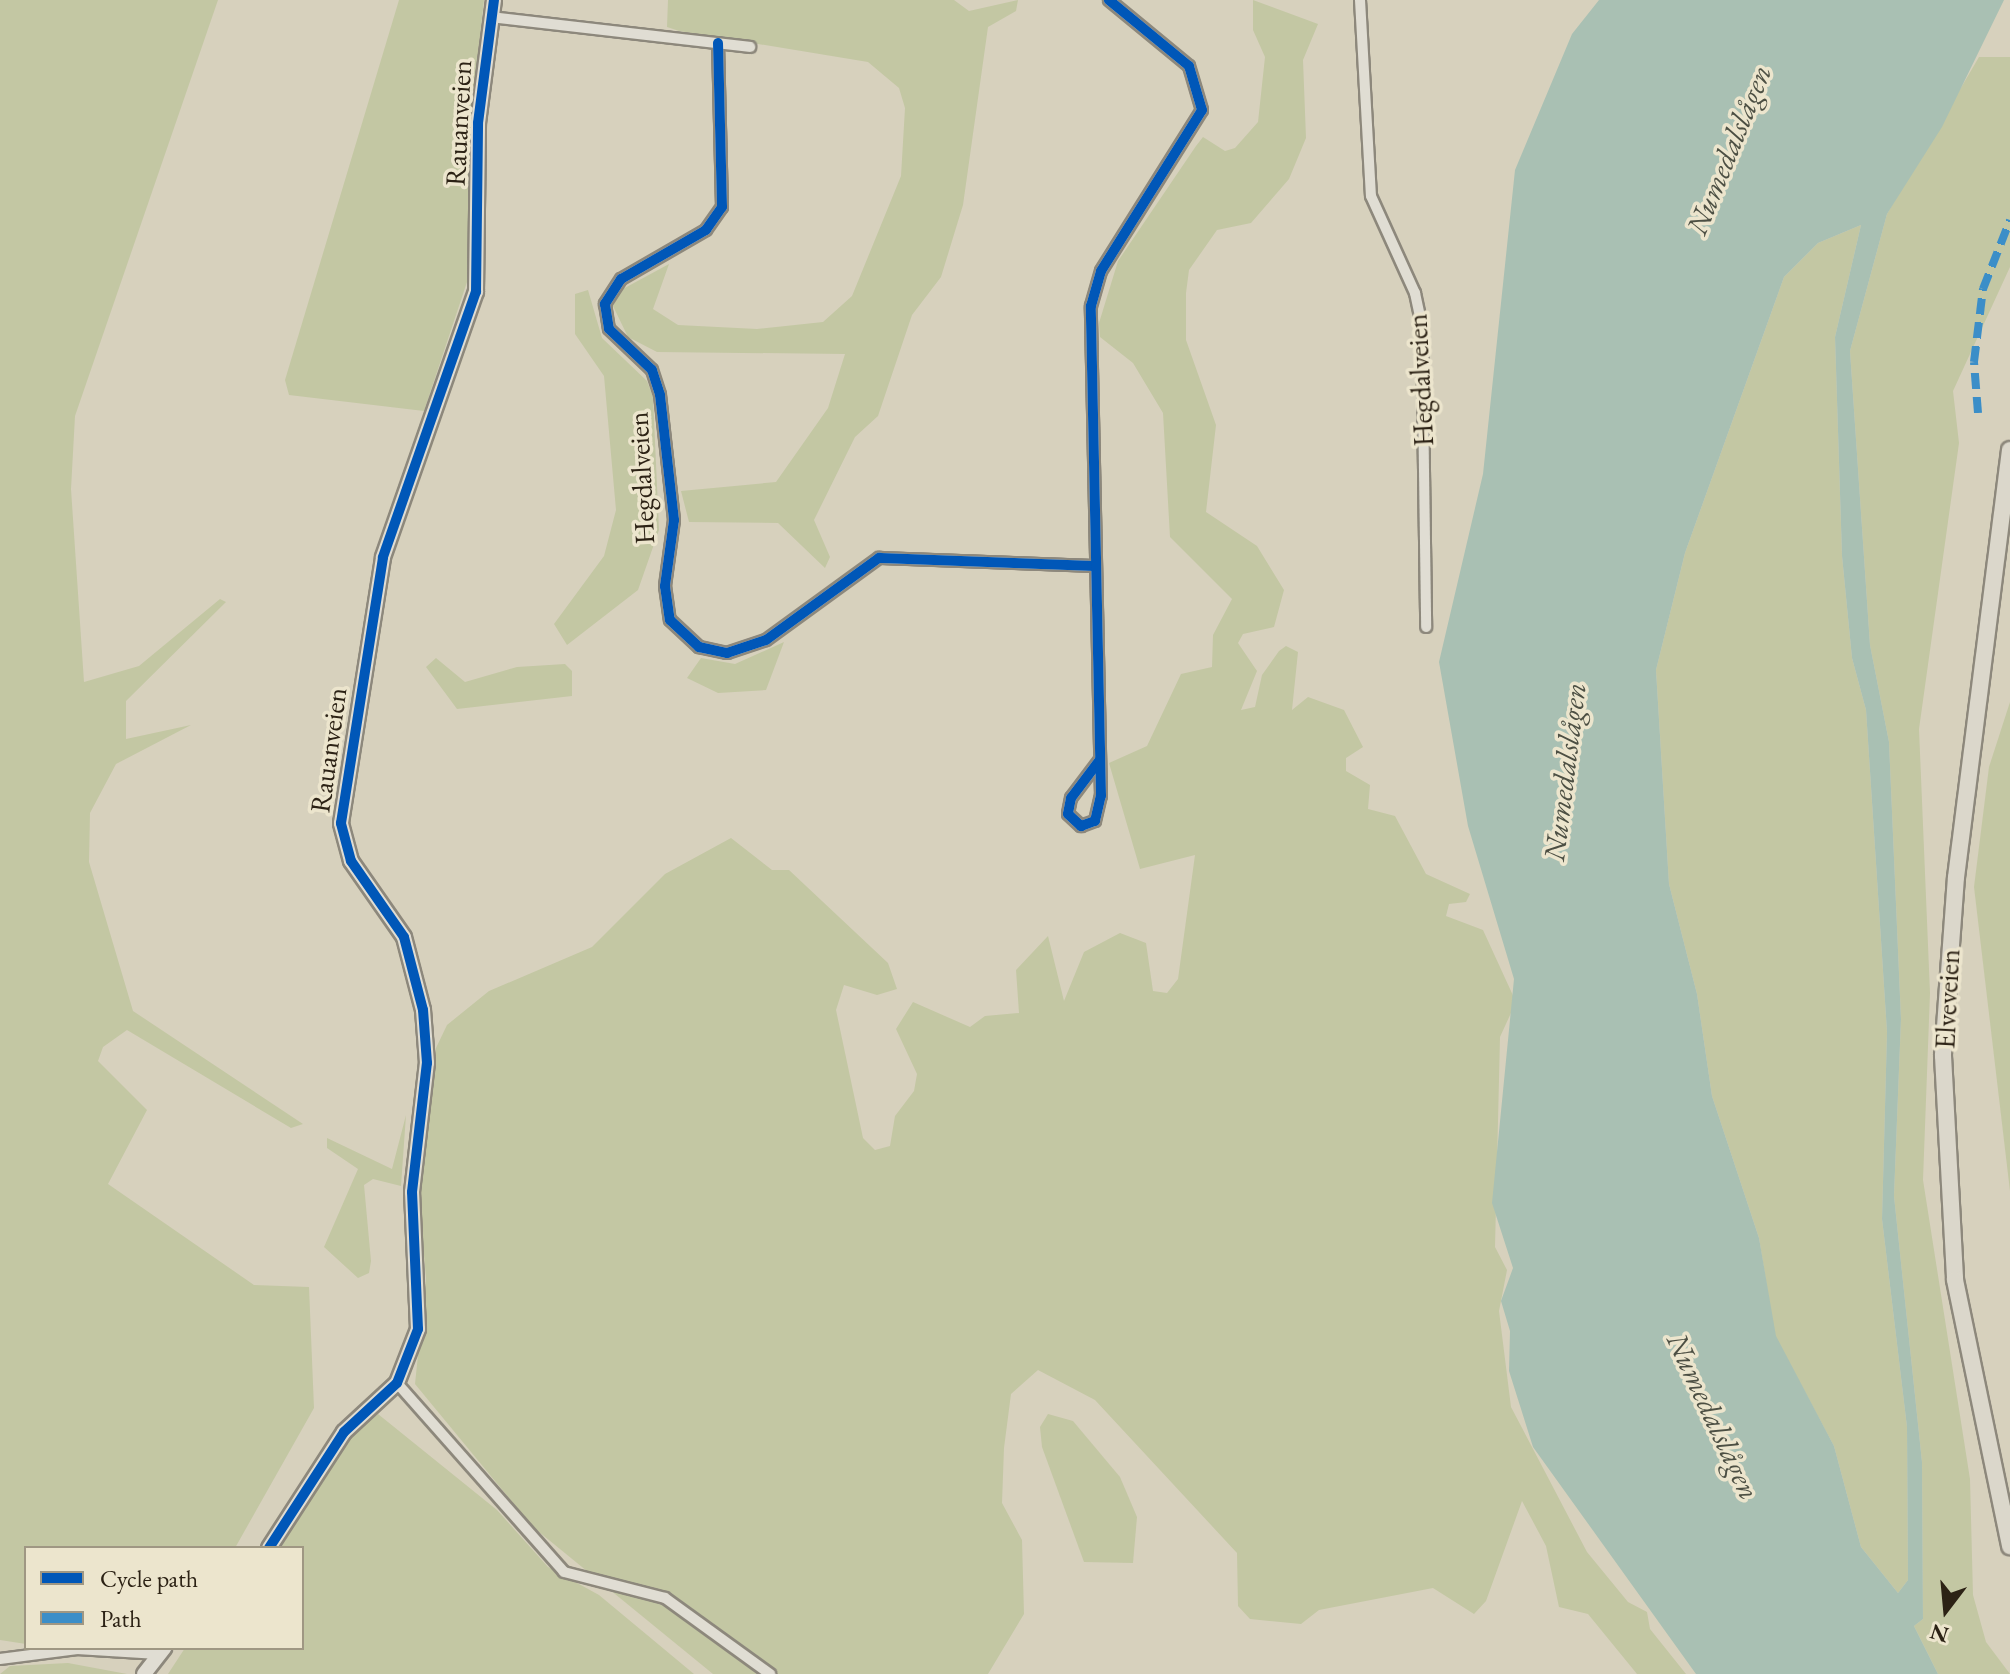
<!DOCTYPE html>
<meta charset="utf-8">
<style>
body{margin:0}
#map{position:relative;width:2010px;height:1674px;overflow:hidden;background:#d7d1bd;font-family:"EB Garamond",serif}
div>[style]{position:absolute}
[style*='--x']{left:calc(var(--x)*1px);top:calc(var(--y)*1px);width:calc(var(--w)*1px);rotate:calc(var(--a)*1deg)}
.green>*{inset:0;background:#c3c7a3}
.water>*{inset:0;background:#a9c0b3}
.roads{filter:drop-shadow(2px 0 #8d887c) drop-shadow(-2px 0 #8d887c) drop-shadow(0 2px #8d887c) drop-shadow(0 -2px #8d887c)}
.minor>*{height:10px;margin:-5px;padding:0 5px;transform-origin:5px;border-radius:5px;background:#e0ddd3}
.secondary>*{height:14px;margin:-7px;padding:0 7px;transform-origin:7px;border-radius:7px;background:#e0ddd3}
.trunk>*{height:16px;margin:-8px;padding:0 8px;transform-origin:8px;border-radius:8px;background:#dbd7cb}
.quiet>*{height:8px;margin-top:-4px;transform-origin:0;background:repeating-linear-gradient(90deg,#3b8ec8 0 16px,transparent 0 24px)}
.cycleway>*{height:10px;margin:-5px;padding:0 5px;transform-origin:5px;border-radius:5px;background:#0057b8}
span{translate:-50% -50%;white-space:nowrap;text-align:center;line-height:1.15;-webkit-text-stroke:7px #ece5cd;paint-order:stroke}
.street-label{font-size:28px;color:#2c2215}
.water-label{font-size:30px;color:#4c4f43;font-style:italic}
.legend{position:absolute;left:24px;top:1546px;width:280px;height:104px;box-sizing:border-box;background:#ece5cd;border:2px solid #9f9783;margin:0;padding:10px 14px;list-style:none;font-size:24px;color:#2c2215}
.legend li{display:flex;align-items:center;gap:16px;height:40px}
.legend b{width:40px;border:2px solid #9f9783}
.north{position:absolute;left:1906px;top:1570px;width:80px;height:80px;-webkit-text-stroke:6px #ece5cd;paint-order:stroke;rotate:196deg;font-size:22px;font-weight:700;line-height:32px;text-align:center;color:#2c2215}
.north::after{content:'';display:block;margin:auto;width:28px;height:36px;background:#2c2215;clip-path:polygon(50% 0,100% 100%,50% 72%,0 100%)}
</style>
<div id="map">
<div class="green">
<div style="clip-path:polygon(0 0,218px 0,75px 416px,71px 489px,84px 682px,139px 666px,220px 599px,226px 602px,126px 701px,126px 739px,191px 725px,116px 764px,90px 813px,89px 862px,133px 1011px,303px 1124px,291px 1128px,127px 1030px,103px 1047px,98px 1061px,147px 1110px,108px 1184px,254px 1285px,309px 1287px,314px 1408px,235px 1548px,26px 1548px,26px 1644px,0 1640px)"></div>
<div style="clip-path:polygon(399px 0,484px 0,470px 126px,472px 267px,424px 411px,289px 395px,285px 380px)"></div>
<div style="clip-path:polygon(668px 0,954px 0,969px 11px,1018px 0,1016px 11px,988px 27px,963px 205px,941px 277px,912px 315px,878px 416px,855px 437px,814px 520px,830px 557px,825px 568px,778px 523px,689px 522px,681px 491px,776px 482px,828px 408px,845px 354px,657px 352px,628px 337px,613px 306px,621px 290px,669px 264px,653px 309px,678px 325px,757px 329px,823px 322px,852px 296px,901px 176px,905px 108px,899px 88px,868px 62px,679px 31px,667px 27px)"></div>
<div style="clip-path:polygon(1253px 0,1318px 24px,1303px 60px,1306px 138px,1289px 179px,1251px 223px,1217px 230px,1189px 270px,1186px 293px,1186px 340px,1216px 425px,1206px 512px,1257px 546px,1284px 590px,1274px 627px,1243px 634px,1238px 643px,1257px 671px,1241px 710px,1255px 707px,1262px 675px,1279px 651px,1286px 646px,1298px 652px,1292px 710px,1308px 697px,1344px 710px,1363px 747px,1346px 758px,1346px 771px,1370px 785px,1368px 809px,1395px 816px,1426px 874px,1470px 894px,1466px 902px,1449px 904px,1446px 916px,1483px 930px,1516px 1002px,1500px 1037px,1495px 1247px,1507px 1270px,1499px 1311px,1511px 1407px,1587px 1552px,1628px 1602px,1647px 1612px,1650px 1629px,1686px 1674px,1637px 1674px,1588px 1614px,1559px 1607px,1546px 1546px,1522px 1501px,1486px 1601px,1474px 1614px,1433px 1588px,1319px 1610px,1301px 1624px,1250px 1619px,1238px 1606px,1237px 1553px,1095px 1400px,1038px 1370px,1011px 1394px,1004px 1448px,1002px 1503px,1022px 1540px,1024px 1614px,988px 1674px,713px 1674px,533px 1527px,415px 1384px,426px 1278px,418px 1187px,436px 1048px,447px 1025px,489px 991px,592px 947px,665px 874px,731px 838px,772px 870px,789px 870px,888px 963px,897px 989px,877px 995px,844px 985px,836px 1010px,863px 1138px,875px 1150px,890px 1146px,895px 1116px,914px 1091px,917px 1074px,896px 1029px,913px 1002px,970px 1027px,985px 1016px,1019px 1013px,1016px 970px,1048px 936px,1064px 1001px,1084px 952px,1120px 933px,1146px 943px,1153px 991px,1167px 993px,1178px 979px,1195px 855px,1140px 869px,1109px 763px,1147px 746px,1181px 674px,1212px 667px,1213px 635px,1232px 599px,1170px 537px,1163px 413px,1133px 363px,1100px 337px,1099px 323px,1118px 261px,1196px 146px,1203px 137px,1225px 151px,1235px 148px,1258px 122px,1265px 57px,1253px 30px)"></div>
<div style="clip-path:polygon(1979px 57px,2010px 57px,2010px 267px,1953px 391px,1959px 443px,1919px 729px,1930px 993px,1923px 1180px,1970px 1479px,1973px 1595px,1986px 1642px,2010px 1674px,1938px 1674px,1914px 1626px,1923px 1619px,1922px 1462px,1894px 1196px,1901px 1019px,1889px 742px,1870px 645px,1850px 351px,1887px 214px)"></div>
<div style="clip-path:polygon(1861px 225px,1835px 337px,1842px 556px,1852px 658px,1866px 710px,1887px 1032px,1882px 1219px,1907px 1427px,1908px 1580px,1898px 1593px,1861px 1547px,1834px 1446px,1775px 1336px,1759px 1238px,1712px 1096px,1697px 994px,1669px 884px,1656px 670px,1685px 553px,1784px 277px,1818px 243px)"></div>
<div style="clip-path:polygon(588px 290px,602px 338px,647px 381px,653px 397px,659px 530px,638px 590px,567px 645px,554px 624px,604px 556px,616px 510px,604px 376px,575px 334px,575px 294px)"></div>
<div style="clip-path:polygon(784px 642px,766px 690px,718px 693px,687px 678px,701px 658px,735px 664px)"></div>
<div style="clip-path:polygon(436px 658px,465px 682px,517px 667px,565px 664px,572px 671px,572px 696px,457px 709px,426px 667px)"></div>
<div style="clip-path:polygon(2010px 702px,2010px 1191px,1974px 887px,1989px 767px)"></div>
<div style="clip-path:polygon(406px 1115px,401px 1186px,373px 1179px,364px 1185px,371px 1261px,369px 1273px,358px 1278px,324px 1247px,358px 1169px,327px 1148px,327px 1138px,392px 1169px)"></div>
<div style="clip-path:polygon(378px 1414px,497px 1510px,548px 1567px,599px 1595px,694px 1674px,168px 1674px,185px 1648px,302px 1648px,302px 1548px,278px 1548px,352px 1435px)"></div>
<div style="clip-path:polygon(1048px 1414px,1073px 1421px,1120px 1477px,1137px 1517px,1133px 1563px,1084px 1562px,1042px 1447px,1040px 1427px)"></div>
<div style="clip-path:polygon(68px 1663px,127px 1674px,0 1674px,10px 1666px)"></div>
</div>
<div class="water">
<div style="clip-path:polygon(evenodd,1599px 0,2004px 0,1942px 127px,1887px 214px,1850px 351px,1870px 645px,1889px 742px,1901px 1019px,1894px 1196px,1922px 1462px,1923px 1619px,1914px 1626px,1938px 1674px,1696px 1674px,1533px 1447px,1509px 1371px,1510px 1331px,1501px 1301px,1513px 1268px,1492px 1203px,1514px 979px,1468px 826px,1439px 662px,1483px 474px,1515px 170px,1572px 34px,1599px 0,1861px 225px,1835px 337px,1842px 556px,1852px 658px,1866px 710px,1887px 1032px,1882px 1219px,1907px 1427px,1908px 1580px,1898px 1593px,1861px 1547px,1834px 1446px,1776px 1336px,1759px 1238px,1712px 1096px,1697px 994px,1669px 884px,1656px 670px,1685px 553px,1784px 277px,1818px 243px,1861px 225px)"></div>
</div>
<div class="roads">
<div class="minor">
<div style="--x:1360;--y:0;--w:196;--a:86.8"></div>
<div style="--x:1371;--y:196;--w:107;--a:65.6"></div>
<div style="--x:1415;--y:293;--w:35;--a:78"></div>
<div style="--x:1422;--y:327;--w:300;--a:89.2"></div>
<div style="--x:491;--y:17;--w:261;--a:6.6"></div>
<div style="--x:718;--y:43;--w:164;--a:88.6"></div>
<div style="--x:722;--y:207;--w:28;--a:125"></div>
<div style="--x:706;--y:230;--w:98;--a:150"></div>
<div style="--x:621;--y:279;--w:30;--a:123"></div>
<div style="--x:605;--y:304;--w:25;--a:81"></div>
<div style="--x:609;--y:329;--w:59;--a:43.6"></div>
<div style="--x:652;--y:370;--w:26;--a:72"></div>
<div style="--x:660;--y:395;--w:126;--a:83.6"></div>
<div style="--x:674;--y:520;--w:67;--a:97.8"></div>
<div style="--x:665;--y:586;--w:34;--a:82"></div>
<div style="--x:670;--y:620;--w:40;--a:43"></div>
<div style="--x:699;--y:647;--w:29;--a:12"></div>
<div style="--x:727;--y:653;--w:41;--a:-18.4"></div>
<div style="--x:766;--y:640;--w:140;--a:-36"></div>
<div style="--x:879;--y:558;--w:217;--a:2.1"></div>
<div style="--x:1099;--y:761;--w:46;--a:127.1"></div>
<div style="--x:1071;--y:798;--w:16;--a:101"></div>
<div style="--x:1068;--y:814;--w:18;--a:43"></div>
<div style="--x:1081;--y:826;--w:15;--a:-20"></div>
<div style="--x:1095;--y:821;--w:26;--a:-77"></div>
<div style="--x:1101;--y:796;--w:490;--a:-91.2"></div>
<div style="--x:1091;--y:306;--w:36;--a:-74"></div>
<div style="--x:1101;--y:271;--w:190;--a:-57.9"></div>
<div style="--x:1202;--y:110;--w:46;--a:-106.5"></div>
<div style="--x:1189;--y:66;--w:104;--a:-140.5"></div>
<div style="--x:397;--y:1383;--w:252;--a:48.5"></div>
<div style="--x:564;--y:1572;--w:104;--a:14.4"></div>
<div style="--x:665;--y:1598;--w:130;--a:35.9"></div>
<div style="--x:0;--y:1659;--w:78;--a:-7.4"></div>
<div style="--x:77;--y:1649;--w:81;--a:3.5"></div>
</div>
<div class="secondary">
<div style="--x:269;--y:1548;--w:138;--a:-57.1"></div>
<div style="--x:344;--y:1432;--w:72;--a:-42.8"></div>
<div style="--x:397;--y:1383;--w:58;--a:-68.7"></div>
<div style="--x:418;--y:1329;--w:137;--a:-92.5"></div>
<div style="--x:412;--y:1192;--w:130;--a:-83.4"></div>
<div style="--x:427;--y:1063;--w:53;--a:-94.3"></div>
<div style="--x:423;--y:1010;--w:75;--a:-104.6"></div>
<div style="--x:404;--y:937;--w:93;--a:-124.9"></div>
<div style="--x:351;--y:861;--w:39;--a:-105"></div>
<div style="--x:341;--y:823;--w:269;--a:-81"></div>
<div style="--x:383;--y:557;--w:281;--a:-70.7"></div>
<div style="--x:476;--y:292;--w:169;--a:-89.3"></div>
<div style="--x:478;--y:123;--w:124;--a:-82.6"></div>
<div style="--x:144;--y:1674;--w:33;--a:-52"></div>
</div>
<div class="trunk">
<div style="--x:2010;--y:450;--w:430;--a:97.2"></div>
<div style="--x:1956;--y:877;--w:179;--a:94.2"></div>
<div style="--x:1943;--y:1056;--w:224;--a:86.9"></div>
<div style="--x:1955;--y:1280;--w:272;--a:78.3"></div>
</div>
</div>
<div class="quiet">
<div style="--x:1978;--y:413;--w:51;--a:-94.5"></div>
<div style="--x:1974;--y:362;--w:74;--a:-83"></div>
<div style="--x:1983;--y:289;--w:74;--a:-68.6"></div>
</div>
<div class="cycleway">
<div style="--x:718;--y:43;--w:164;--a:88.6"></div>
<div style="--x:722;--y:207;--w:28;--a:125"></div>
<div style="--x:706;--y:230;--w:98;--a:150"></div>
<div style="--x:621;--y:279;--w:30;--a:123"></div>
<div style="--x:605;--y:304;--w:25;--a:81"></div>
<div style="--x:609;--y:329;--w:59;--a:43.6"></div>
<div style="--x:652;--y:370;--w:26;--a:72"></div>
<div style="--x:660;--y:395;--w:126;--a:83.6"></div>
<div style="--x:674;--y:520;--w:67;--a:97.8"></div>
<div style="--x:665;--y:586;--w:34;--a:82"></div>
<div style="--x:670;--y:620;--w:40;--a:43"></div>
<div style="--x:699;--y:647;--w:29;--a:12"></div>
<div style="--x:727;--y:653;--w:41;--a:-18.4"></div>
<div style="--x:766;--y:640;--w:140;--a:-36"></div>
<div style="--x:879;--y:558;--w:217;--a:2.1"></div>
<div style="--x:1099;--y:761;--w:46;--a:127.1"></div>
<div style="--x:1071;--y:798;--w:16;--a:101"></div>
<div style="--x:1068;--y:814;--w:18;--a:43"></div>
<div style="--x:1081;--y:826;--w:15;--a:-20"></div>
<div style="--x:1095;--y:821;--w:26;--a:-77"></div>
<div style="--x:1101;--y:796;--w:490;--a:-91.2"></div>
<div style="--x:1091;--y:306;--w:36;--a:-74"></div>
<div style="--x:1101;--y:271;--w:190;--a:-57.9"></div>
<div style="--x:1202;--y:110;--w:46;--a:-106.5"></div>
<div style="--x:1189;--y:66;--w:104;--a:-140.5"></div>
<div style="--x:269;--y:1548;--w:138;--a:-57.1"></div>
<div style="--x:344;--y:1432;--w:72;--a:-42.8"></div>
<div style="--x:397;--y:1383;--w:58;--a:-68.7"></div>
<div style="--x:418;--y:1329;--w:137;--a:-92.5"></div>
<div style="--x:412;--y:1192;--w:130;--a:-83.4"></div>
<div style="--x:427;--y:1063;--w:53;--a:-94.3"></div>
<div style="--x:423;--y:1010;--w:75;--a:-104.6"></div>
<div style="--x:404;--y:937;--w:93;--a:-124.9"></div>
<div style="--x:351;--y:861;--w:39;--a:-105"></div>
<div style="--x:341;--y:823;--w:269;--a:-81"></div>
<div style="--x:383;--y:557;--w:281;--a:-70.7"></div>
<div style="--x:476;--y:292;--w:169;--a:-89.3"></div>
<div style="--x:478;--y:123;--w:124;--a:-82.6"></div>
</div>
<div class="street-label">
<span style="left:458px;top:123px;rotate:-87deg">Rauanveien</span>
<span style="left:1420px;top:380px;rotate:-93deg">Hegdalveien</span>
<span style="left:641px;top:478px;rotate:-93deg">Hegdalveien</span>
<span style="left:328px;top:750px;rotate:-82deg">Rauanveien</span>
<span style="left:1947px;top:999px;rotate:-87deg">Elveveien</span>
</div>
<div class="water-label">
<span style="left:1729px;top:150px;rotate:-68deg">Numedalslågen</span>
<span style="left:1565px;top:772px;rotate:-83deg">Numedalslågen</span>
<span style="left:1713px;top:1416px;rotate:65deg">Numedalslågen</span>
</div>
<ul class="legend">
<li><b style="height:10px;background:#0057b8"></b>Cycle path</li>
<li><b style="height:10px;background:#3b8ec8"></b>Path</li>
</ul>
<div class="north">N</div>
</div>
